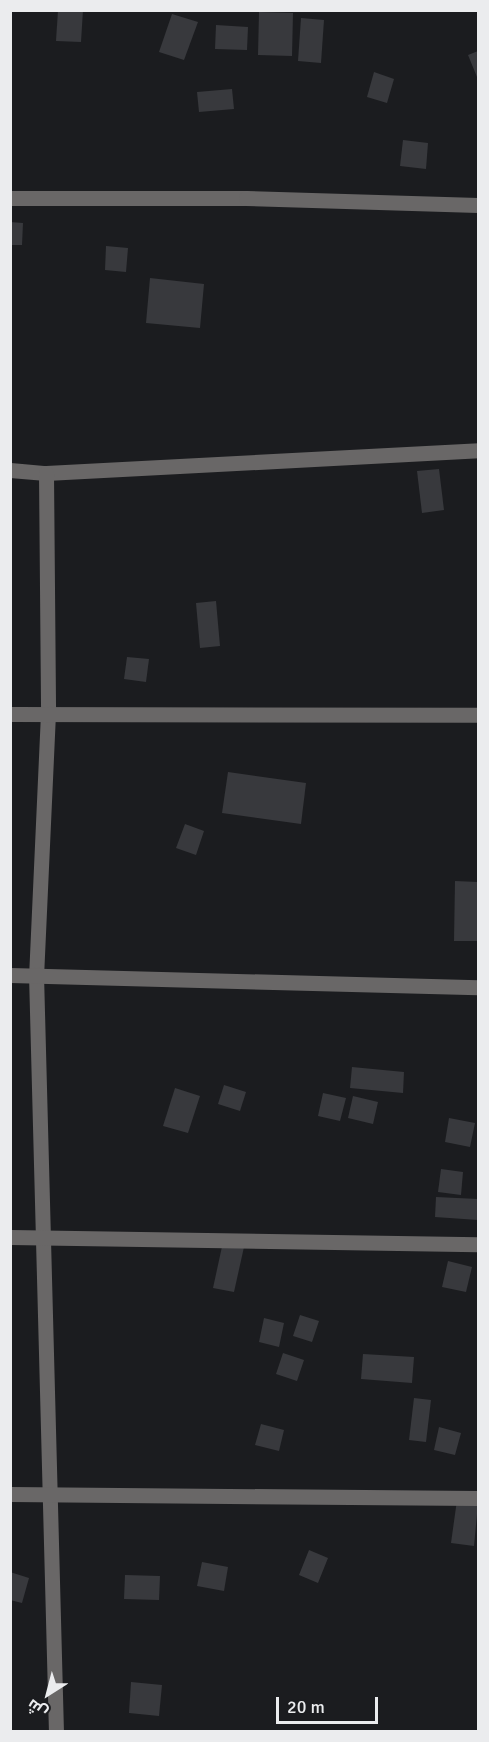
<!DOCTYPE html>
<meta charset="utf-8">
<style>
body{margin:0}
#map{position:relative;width:489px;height:1742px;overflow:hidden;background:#1b1c1f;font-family:Signika,Cairo,sans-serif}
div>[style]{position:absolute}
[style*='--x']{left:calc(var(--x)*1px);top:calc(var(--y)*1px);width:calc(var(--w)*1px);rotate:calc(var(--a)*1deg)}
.building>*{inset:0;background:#38393d}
.street>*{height:15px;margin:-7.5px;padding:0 7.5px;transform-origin:7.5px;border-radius:7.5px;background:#696767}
span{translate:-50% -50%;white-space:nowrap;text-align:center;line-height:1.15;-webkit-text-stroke:6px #1b1c1f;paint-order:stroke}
.frame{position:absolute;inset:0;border:12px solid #ebecee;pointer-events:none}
.north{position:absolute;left:18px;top:1664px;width:60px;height:60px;-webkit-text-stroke:4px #1b1c1f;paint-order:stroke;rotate:216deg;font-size:16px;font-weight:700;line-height:24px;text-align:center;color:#ebecee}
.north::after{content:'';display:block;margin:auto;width:21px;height:27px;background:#ebecee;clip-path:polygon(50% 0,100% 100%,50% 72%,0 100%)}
.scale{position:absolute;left:276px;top:1697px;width:102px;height:27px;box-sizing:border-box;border:3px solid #ebecee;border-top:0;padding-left:8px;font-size:18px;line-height:21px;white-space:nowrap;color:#ebecee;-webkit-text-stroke:4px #1b1c1f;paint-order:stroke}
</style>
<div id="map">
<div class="building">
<div style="clip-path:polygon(58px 10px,83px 10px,81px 42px,56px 41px)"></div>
<div style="clip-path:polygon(259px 12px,293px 13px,292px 56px,258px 55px)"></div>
<div style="clip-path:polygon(172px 14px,198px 22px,184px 60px,159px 52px)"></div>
<div style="clip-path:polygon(301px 18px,324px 20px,321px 63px,298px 61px)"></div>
<div style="clip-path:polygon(216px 25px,248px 27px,247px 50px,215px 49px)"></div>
<div style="clip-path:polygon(478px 51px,478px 76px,477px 77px,468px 55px)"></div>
<div style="clip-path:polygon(374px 72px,394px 79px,387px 103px,367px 97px)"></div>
<div style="clip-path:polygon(232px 89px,234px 109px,199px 112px,197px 92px)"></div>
<div style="clip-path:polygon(403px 140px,428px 143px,426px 169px,400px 166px)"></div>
<div style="clip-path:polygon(10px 222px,23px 223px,22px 245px,10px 245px)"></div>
<div style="clip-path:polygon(106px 246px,128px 248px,126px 272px,105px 270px)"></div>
<div style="clip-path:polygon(150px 278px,204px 284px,200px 328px,146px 323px)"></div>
<div style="clip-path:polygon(439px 469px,444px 510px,422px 513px,417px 471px)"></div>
<div style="clip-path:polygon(216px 601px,220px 646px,200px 648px,196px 603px)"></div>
<div style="clip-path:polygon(127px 657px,149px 659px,146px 682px,124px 679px)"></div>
<div style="clip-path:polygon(228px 772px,306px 783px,301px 824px,222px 813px)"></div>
<div style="clip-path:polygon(185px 824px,204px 831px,196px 855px,176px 848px)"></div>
<div style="clip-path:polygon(455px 881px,478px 882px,478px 941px,454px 941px)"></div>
<div style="clip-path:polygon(352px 1067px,404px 1072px,403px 1093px,350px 1088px)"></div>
<div style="clip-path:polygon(224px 1085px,246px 1092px,240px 1111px,218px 1104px)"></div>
<div style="clip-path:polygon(175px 1088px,200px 1096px,188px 1133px,163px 1126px)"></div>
<div style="clip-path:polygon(323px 1093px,346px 1098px,340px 1121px,318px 1116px)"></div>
<div style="clip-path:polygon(353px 1096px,378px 1102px,373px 1124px,348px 1118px)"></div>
<div style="clip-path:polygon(449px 1118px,475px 1123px,470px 1147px,445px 1142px)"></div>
<div style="clip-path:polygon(441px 1169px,463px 1172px,461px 1195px,438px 1192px)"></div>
<div style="clip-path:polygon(436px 1197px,478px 1199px,478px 1220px,435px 1217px)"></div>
<div style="clip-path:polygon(223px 1242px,244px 1247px,234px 1292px,213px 1288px)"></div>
<div style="clip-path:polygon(448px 1261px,472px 1267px,466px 1292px,442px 1287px)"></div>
<div style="clip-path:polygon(300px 1315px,319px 1321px,312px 1342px,293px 1336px)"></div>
<div style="clip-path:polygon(264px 1318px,284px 1323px,279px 1347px,259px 1342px)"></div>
<div style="clip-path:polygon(283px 1353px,304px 1360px,297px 1381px,276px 1374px)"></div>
<div style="clip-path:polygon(363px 1354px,414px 1357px,412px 1383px,361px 1379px)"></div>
<div style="clip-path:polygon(414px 1398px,431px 1400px,426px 1442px,409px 1440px)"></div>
<div style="clip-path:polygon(261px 1424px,284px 1430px,279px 1451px,255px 1445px)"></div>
<div style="clip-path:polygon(439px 1427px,461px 1433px,455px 1455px,434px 1450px)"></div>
<div style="clip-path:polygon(457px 1500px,478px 1504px,474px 1546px,451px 1543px)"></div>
<div style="clip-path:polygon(309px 1550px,328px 1558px,318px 1583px,299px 1575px)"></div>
<div style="clip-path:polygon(202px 1562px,228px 1567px,224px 1591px,197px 1586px)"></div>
<div style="clip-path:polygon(10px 1572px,29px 1578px,22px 1603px,10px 1600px)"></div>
<div style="clip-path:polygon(125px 1575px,160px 1576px,159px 1600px,124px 1599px)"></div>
<div style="clip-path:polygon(131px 1682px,162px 1685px,159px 1716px,129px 1713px)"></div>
</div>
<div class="street">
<div style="--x:10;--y:198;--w:236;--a:0"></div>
<div style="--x:246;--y:198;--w:232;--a:1.7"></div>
<div style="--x:10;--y:470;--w:36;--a:5"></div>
<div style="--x:46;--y:473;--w:433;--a:-3"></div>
<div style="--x:46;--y:473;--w:240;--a:89.5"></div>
<div style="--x:48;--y:713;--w:261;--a:92.6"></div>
<div style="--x:36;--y:974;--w:758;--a:88.49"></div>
<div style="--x:10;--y:714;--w:468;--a:0.1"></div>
<div style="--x:10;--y:975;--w:468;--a:1.5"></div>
<div style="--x:10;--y:1237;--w:468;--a:0.9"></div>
<div style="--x:10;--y:1494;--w:468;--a:0.5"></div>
</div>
<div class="frame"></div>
<div class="north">ش</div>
<div class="scale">20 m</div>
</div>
